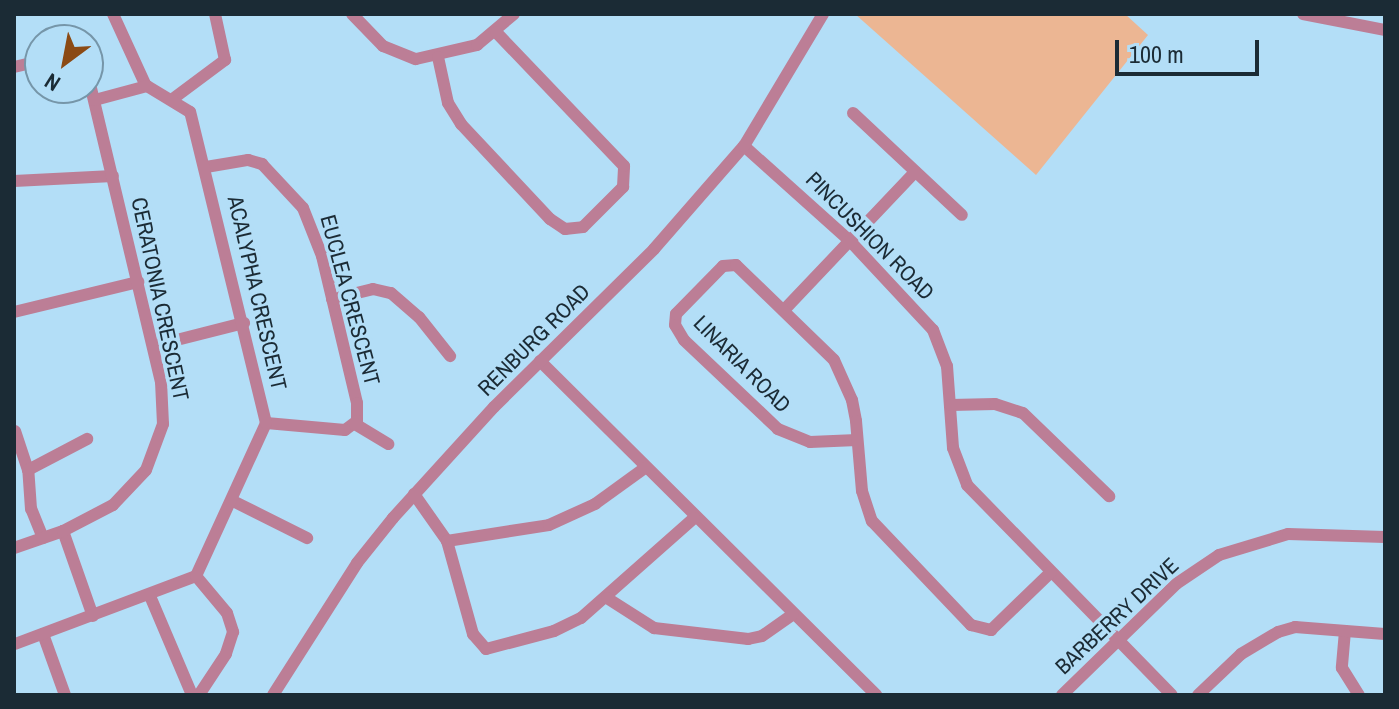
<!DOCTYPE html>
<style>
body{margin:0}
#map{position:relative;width:1399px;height:709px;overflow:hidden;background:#b3def7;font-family:"Archivo Narrow",sans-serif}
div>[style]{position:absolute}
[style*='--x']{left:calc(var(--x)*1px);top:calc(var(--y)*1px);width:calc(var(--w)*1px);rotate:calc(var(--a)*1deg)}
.green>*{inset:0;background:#ecb693}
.minor>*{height:12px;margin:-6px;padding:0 6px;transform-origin:6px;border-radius:6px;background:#bc7e96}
span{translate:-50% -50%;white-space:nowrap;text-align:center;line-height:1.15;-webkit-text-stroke:7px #b3def7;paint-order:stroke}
.street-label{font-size:22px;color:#1b2b35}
.frame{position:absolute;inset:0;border:16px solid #1b2b35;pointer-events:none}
.north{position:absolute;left:24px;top:24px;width:80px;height:80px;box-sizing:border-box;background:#b3def7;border:2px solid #7696a9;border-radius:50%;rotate:212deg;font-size:22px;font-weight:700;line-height:32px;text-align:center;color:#1b2b35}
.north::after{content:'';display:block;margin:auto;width:28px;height:36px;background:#8b4a14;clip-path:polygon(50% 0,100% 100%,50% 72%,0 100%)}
.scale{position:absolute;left:1115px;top:40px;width:144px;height:36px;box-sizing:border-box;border:4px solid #1b2b35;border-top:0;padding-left:10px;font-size:24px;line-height:28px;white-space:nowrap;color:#1b2b35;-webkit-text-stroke:6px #b3def7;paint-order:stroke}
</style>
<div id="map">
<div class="green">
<div style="clip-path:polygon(855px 14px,1125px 14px,1148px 35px,1036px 175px)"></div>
</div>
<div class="minor">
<div style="--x:113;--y:14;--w:79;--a:65.4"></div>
<div style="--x:352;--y:14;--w:45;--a:45.9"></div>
<div style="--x:383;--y:46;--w:35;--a:22"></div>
<div style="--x:416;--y:59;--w:63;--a:-12.9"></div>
<div style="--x:477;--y:45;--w:48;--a:-40"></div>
<div style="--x:1303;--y:14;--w:84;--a:11"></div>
<div style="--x:438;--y:57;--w:47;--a:77.7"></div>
<div style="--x:448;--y:103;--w:25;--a:58"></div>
<div style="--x:461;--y:124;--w:130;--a:46.9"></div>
<div style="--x:550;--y:219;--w:18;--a:34"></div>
<div style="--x:565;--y:229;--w:18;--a:-6"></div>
<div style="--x:583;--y:227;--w:57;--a:-45"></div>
<div style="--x:623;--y:187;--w:21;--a:-87"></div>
<div style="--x:624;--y:166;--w:185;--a:-133.7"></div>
<div style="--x:14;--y:67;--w:27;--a:-13"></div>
<div style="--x:174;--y:98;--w:64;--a:-36.7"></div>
<div style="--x:225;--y:60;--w:47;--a:-102.3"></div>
<div style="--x:853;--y:113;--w:149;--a:43.1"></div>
<div style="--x:744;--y:146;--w:142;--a:41.9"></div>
<div style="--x:850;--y:241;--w:122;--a:47"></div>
<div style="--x:933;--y:330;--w:39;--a:69"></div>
<div style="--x:947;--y:366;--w:82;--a:85.8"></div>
<div style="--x:953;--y:448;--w:40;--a:69"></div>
<div style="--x:967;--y:485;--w:293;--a:45.7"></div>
<div style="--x:206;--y:167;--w:43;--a:-9.5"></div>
<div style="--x:248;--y:160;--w:15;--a:16"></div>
<div style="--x:262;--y:164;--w:60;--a:47"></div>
<div style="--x:303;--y:208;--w:52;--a:68.4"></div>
<div style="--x:322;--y:256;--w:151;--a:76.6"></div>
<div style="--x:357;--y:403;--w:18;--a:90"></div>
<div style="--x:357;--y:421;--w:15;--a:143"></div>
<div style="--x:345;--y:430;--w:79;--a:-174.9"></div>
<div style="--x:14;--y:181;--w:99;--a:-2.9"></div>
<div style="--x:332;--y:299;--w:42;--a:-13.7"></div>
<div style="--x:373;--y:289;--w:18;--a:13"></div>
<div style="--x:391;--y:293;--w:37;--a:41"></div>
<div style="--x:419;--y:317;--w:50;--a:51.5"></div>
<div style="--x:785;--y:309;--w:189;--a:-46.5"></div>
<div style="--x:14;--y:312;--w:128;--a:-13.6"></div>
<div style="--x:153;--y:346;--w:94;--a:-14.2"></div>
<div style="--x:540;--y:361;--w:474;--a:44.8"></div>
<div style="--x:951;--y:405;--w:44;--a:-1.3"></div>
<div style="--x:995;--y:404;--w:29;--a:18"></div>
<div style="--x:1023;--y:413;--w:120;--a:44"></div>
<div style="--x:355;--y:424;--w:39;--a:31"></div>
<div style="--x:15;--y:431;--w:41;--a:71.6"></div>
<div style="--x:857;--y:440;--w:47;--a:177.6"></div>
<div style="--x:810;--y:442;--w:35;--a:-158"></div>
<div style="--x:778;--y:429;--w:129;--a:-136.6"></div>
<div style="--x:684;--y:340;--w:17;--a:-121"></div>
<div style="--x:675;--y:325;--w:11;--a:-85"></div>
<div style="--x:676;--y:314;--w:67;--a:-45.6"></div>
<div style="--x:723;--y:266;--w:13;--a:-4"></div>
<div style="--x:736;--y:265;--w:136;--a:44.1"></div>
<div style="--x:834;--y:360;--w:44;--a:65.8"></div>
<div style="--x:852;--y:400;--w:21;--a:79"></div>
<div style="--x:856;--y:421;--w:70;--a:85.1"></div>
<div style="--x:862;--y:491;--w:32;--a:72"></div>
<div style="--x:872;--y:521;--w:144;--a:46.4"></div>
<div style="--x:971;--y:625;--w:21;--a:14"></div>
<div style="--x:991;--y:630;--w:83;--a:-44"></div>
<div style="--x:414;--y:494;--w:57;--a:54.9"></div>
<div style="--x:447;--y:541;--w:97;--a:74.4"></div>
<div style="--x:473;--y:634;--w:20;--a:49"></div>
<div style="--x:486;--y:649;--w:70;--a:-14.8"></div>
<div style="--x:554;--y:631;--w:30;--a:-26"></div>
<div style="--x:581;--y:618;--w:151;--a:-41.5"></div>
<div style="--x:233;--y:501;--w:83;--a:26.6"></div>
<div style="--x:63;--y:531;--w:90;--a:70.6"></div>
<div style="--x:43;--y:538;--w:31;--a:-112"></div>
<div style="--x:31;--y:509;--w:39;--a:-94"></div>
<div style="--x:28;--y:470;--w:67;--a:-27.7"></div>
<div style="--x:447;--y:541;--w:103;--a:-8.9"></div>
<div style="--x:549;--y:525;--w:51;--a:-24.5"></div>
<div style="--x:595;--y:504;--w:62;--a:-35.8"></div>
<div style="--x:14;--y:548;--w:52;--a:-19.1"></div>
<div style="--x:63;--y:531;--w:56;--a:-27.5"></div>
<div style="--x:113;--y:505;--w:48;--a:-46.7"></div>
<div style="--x:146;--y:470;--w:49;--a:-69.7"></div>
<div style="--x:163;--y:424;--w:42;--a:-92.7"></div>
<div style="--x:161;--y:382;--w:315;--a:-103.4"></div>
<div style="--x:196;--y:576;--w:48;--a:50"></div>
<div style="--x:227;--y:613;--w:20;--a:72"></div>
<div style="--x:233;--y:632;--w:23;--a:108"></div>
<div style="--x:226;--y:654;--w:49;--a:123.4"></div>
<div style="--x:150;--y:596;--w:108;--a:67"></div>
<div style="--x:607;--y:598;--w:56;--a:32.6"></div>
<div style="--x:654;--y:628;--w:95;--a:6.7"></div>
<div style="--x:748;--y:639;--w:14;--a:-12"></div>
<div style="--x:762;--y:636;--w:37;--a:-35"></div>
<div style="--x:1345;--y:631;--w:37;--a:95"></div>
<div style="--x:1342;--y:668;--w:32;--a:58"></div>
<div style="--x:43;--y:634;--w:65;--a:70.2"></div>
<div style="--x:15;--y:644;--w:193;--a:-20.6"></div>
<div style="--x:196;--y:576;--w:168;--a:-65.4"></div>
<div style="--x:266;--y:423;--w:320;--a:-103.7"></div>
<div style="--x:190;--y:112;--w:50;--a:-148.8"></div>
<div style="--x:147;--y:86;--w:54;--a:164.9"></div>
<div style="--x:273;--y:695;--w:156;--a:-57.5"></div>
<div style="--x:357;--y:563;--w:58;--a:-51.3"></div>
<div style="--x:393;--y:518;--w:150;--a:-47.7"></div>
<div style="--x:494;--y:407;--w:225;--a:-44.6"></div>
<div style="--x:654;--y:249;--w:137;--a:-48.9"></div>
<div style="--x:744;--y:146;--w:154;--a:-59.1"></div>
<div style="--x:1062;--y:695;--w:159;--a:-44.2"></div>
<div style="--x:1176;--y:584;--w:52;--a:-34"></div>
<div style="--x:1219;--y:555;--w:72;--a:-16.9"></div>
<div style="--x:1288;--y:534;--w:97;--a:1.8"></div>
<div style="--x:1198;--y:695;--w:59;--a:-43.6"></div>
<div style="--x:1241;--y:654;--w:43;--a:-30.7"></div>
<div style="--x:1278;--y:632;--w:18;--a:-16"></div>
<div style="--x:1295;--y:627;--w:90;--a:4.4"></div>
</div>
<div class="street-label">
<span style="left:870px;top:236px;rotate:45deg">PINCUSHION ROAD</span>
<span style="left:257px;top:293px;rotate:77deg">ACALYPHA CRESCENT</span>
<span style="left:160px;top:299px;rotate:78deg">CERATONIA CRESCENT</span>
<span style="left:350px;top:300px;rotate:75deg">EUCLEA CRESCENT</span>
<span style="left:534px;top:340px;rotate:-45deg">RENBURG ROAD</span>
<span style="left:742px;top:364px;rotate:45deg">LINARIA ROAD</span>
<span style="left:1117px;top:616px;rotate:-43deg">BARBERRY DRIVE</span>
</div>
<div class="frame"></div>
<div class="north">N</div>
<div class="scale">100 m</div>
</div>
